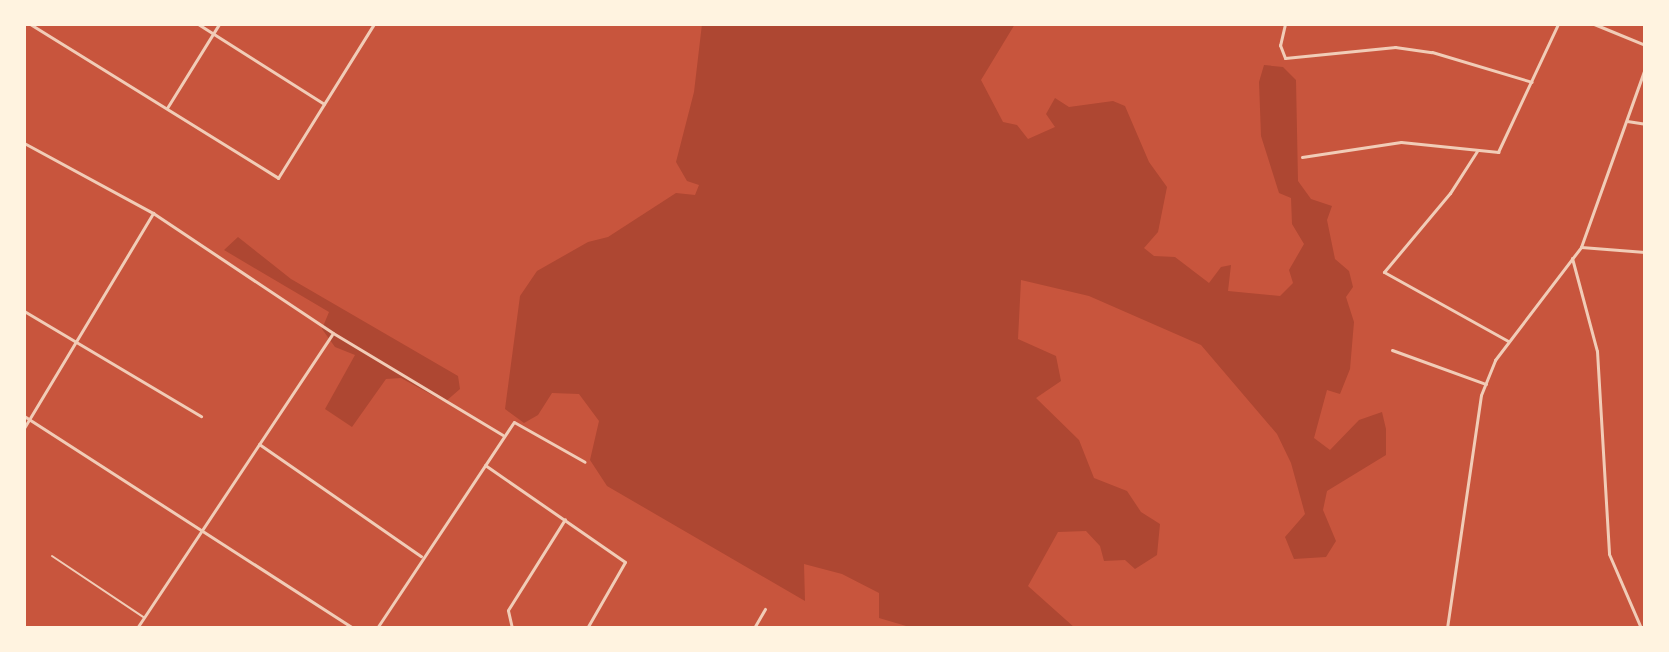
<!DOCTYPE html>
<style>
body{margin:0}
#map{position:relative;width:1669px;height:652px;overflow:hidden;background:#c8553d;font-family:"PT Sans",sans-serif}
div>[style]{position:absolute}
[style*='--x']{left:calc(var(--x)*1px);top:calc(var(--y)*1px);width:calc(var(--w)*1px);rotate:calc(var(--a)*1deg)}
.green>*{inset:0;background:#ae4732}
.service>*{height:2px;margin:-1px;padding:0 1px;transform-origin:1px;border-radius:1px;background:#f1ccb7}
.minor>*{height:3px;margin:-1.5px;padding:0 1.5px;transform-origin:1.5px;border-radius:1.5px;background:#f1ccb7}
span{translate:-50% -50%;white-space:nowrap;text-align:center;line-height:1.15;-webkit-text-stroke:6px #fff3e0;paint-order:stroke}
.frame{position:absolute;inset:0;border:26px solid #fff3e0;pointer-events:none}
</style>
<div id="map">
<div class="green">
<div style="clip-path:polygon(702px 24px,1015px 24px,981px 80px,1003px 122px,1017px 125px,1028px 139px,1055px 127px,1046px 114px,1055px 98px,1069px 107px,1113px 101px,1125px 106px,1149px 162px,1167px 187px,1158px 232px,1144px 248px,1154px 256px,1175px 257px,1209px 283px,1221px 267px,1231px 265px,1228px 291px,1280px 296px,1293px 283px,1289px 270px,1304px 244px,1292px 224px,1291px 198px,1279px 193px,1261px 136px,1259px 82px,1264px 65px,1283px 67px,1296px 80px,1298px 181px,1311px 199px,1332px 206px,1327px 220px,1335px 259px,1349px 271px,1353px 287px,1346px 297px,1354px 322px,1350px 369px,1340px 394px,1327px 390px,1314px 438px,1330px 450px,1359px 420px,1382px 412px,1386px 429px,1386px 455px,1327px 491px,1323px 510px,1336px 541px,1326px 557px,1294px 559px,1285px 537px,1305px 514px,1291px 463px,1277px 434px,1201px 345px,1089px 296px,1021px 280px,1018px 339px,1056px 356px,1061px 381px,1036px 398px,1079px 440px,1094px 478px,1127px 491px,1141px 512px,1160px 524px,1157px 555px,1135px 569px,1125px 560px,1104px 561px,1100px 546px,1086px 531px,1058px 532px,1028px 586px,1075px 628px,913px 628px,879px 618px,879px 593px,842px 574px,804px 564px,805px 601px,607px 486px,590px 460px,599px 421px,579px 394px,552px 393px,538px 415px,524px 423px,505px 409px,520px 296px,537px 271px,588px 242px,608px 237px,676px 193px,695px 195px,699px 185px,687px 181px,676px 162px,694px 92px)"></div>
<div style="clip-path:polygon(238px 237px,291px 279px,458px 376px,460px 389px,445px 402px,401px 378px,386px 379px,352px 427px,325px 409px,355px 355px,335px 347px,322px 329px,329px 312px,224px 250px)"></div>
</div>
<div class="service">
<div style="--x:52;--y:556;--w:110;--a:33.8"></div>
</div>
<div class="minor">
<div style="--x:30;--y:24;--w:292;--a:31.8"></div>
<div style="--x:278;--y:178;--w:181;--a:-58.1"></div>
<div style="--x:198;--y:24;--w:149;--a:32.4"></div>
<div style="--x:1285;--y:24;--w:22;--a:103"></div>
<div style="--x:1280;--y:45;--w:14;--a:69"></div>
<div style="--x:1285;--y:58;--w:111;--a:-5.7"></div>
<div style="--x:1395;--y:47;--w:37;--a:8"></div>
<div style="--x:1432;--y:52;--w:104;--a:16.7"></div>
<div style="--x:1594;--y:24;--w:55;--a:22.4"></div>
<div style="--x:167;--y:108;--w:99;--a:-58.2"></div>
<div style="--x:1627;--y:121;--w:18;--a:9"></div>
<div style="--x:24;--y:143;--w:147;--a:28.5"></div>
<div style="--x:153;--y:213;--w:216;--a:33.7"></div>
<div style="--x:333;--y:333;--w:198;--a:31"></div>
<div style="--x:1477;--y:151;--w:50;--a:122.7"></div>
<div style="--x:1450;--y:193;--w:103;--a:129.9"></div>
<div style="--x:1384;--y:272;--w:142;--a:29.1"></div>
<div style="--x:1302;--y:157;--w:100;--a:-8.6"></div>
<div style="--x:1401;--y:142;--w:98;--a:5.9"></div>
<div style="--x:1498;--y:152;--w:141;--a:-64.9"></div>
<div style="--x:1581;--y:247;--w:64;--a:4.5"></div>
<div style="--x:1572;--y:258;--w:96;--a:75"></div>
<div style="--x:1597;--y:351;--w:203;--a:86.6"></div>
<div style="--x:1609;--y:554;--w:81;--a:66.6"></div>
<div style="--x:24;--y:311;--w:206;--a:30.7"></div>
<div style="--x:1392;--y:350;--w:100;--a:19.9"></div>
<div style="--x:24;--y:416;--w:391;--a:32.8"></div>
<div style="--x:24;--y:428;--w:251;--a:-59"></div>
<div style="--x:259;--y:444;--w:197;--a:34.7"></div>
<div style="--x:485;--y:465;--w:170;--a:34.7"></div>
<div style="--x:625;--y:562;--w:76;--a:119.9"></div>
<div style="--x:137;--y:628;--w:352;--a:-56.4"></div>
<div style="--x:377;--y:628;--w:247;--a:-56.4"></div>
<div style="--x:514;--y:422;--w:81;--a:29.4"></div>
<div style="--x:512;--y:628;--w:18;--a:-103"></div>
<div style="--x:508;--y:610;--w:107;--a:-57.9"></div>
<div style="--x:754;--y:628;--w:22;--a:-60"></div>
<div style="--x:1447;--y:628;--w:235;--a:-81.7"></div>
<div style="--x:1481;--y:395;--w:38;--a:-68"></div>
<div style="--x:1495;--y:360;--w:142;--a:-52.7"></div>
<div style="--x:1581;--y:247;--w:190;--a:-70.3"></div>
</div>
<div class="frame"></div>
</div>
